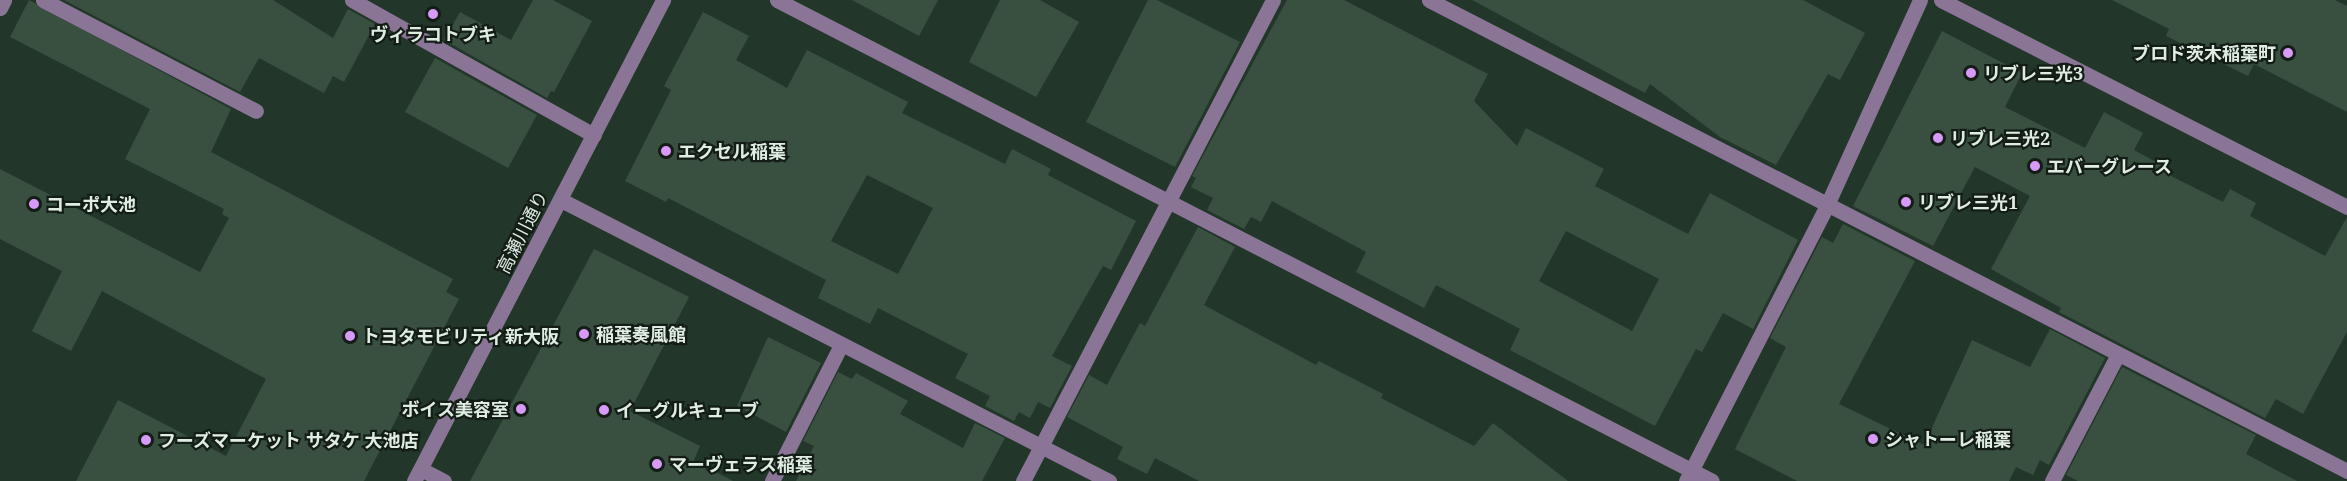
<!DOCTYPE html>
<meta charset="utf-8">
<style>
body{margin:0}
#map{position:relative;width:2347px;height:481px;overflow:hidden;background:#223729;font-family:"Noto Serif","Noto Sans JP",serif}
div>[style]{position:absolute}
[style*='--x']{left:calc(var(--x)*1px);top:calc(var(--y)*1px);width:calc(var(--w)*1px);rotate:calc(var(--a)*1deg)}
.building>*{inset:0;background:#395040}
.minor>*{height:15px;margin:-7.5px;padding:0 7.5px;transform-origin:7.5px;border-radius:7.5px;background:#8b7597}
.dots>*{width:16px;height:16px;translate:-50% -50%;box-sizing:border-box;border:3px solid #131c15;border-radius:50%}
span{translate:-50% -50%;white-space:nowrap;text-align:center;line-height:1.15;-webkit-text-stroke:4.5px #131c15;paint-order:stroke}
.poi-label{font-size:18px;color:#dfece2;font-weight:700}
.right{translate:-100% -50%;text-align:right}
.left{translate:0 -50%;text-align:left}
.street-label{font-size:18px;color:#dfece2}
</style>
<div id="map">
<div class="building">
<div style="clip-path:polygon(29px 0,231px 109px,211px 152px,453px 279px,446px 292px,459px 299px,364px 481px,76px 481px,118px 400px,226px 456px,266px 379px,102px 291px,71px 351px,32px 331px,62px 271px,0 239px,0 169px,200px 272px,229px 218px,222px 214px,224px 209px,125px 159px,150px 109px,10px 37px)"></div>
<div style="clip-path:polygon(64px 0,273px 0,333px 38px,348px 9px,375px 24px,344px 82px,333px 76px,324px 93px,259px 58px,240px 92px)"></div>
<div style="clip-path:polygon(533px 0,553px 0,592px 21px,554px 92px,551px 91px,547px 98px,444px 40px,460px 12px,511px 40px)"></div>
<div style="clip-path:polygon(852px 0,938px 0,919px 36px)"></div>
<div style="clip-path:polygon(1000px 0,1040px 0,1079px 22px,1036px 97px,969px 62px)"></div>
<div style="clip-path:polygon(1148px 0,1157px 0,1240px 42px,1175px 167px,1086px 122px)"></div>
<div style="clip-path:polygon(evenodd,1287px 0,1344px 0,1488px 74px,1474px 101px,1517px 146px,1526px 128px,1604px 169px,1595px 186px,1688px 234px,1710px 193px,1798px 240px,1753px 329px,1723px 313px,1702px 352px,1696px 349px,1655px 426px,1510px 350px,1520px 329px,1436px 285px,1424px 308px,1356px 272px,1366px 252px,1272px 201px,1261px 222px,1251px 217px,1244px 229px,1207px 210px,1213px 198px,1191px 187px,1196px 178px,1192px 176px,1287px 0,1566px 231px,1659px 279px,1632px 331px,1539px 281px,1566px 231px)"></div>
<div style="clip-path:polygon(1472px 0,1803px 0,1865px 33px,1840px 80px,1828px 74px,1776px 165px,1720px 137px,1650px 84px,1645px 93px)"></div>
<div style="clip-path:polygon(2112px 0,2335px 0,2347px 6px,2347px 112px,2254px 64px,2248px 76px,2166px 36px,2169px 29px)"></div>
<div style="clip-path:polygon(evenodd,703px 12px,749px 36px,736px 60px,787px 88px,807px 50px,908px 102px,902px 113px,1005px 164px,1012px 149px,1051px 169px,1048px 175px,1136px 221px,1111px 270px,1103px 266px,1052px 356px,1072px 366px,1050px 408px,1038px 402px,1030px 418px,1019px 412px,1014px 421px,985px 406px,990px 396px,955px 378px,968px 354px,878px 308px,870px 324px,818px 298px,826px 280px,668px 198px,666px 202px,625px 181px,671px 90px,664px 86px,703px 12px,867px 175px,933px 208px,898px 274px,831px 241px,867px 175px)"></div>
<div style="clip-path:polygon(1942px 31px,2022px 73px,2005px 107px,2085px 148px,2104px 112px,2143px 133px,2134px 150px,2171px 170px,2169px 175px,2223px 202px,2230px 189px,2256px 203px,2250px 216px,2325px 256px,2347px 217px,2347px 332px,2303px 414px,2276px 399px,2265px 418px,2059px 312px,2061px 308px,1991px 269px,2030px 196px,1975px 167px,1933px 246px,1853px 206px)"></div>
<div style="clip-path:polygon(435px 58px,537px 115px,508px 168px,405px 112px)"></div>
<div style="clip-path:polygon(1843px 224px,1915px 261px,1839px 404px,1924px 445px,1972px 340px,2030px 367px,2050px 329px,2105px 358px,2049px 465px,2040px 460px,2033px 475px,2016px 467px,2009px 481px,1797px 481px,1735px 449px,1786px 347px,1770px 338px,1822px 237px,1833px 243px)"></div>
<div style="clip-path:polygon(1198px 227px,1235px 247px,1204px 305px,1316px 365px,1319px 361px,1383px 394px,1381px 398px,1474px 446px,1493px 423px,1568px 481px,1199px 481px,1155px 458px,1147px 474px,1117px 459px,1123px 447px,1067px 417px,1089px 375px,1107px 385px,1140px 323px,1145px 326px)"></div>
<div style="clip-path:polygon(594px 249px,689px 297px,630px 411px,700px 446px,694px 460px,733px 481px,470px 481px)"></div>
<div style="clip-path:polygon(768px 337px,821px 363px,786px 432px,737px 406px)"></div>
<div style="clip-path:polygon(2122px 367px,2256px 435px,2246px 454px,2297px 481px,2078px 481px,2066px 475px)"></div>
<div style="clip-path:polygon(838px 372px,852px 379px,856px 373px,908px 401px,900px 414px,963px 448px,975px 423px,1005px 438px,982px 481px,796px 481px,814px 446px,803px 441px)"></div>
</div>
<div class="minor">
<div style="--x:43;--y:0;--w:240;--a:27.5"></div>
<div style="--x:352;--y:0;--w:277;--a:29.2"></div>
<div style="--x:777;--y:0;--w:1051;--a:27.22"></div>
<div style="--x:1429;--y:0;--w:1032;--a:27.16"></div>
<div style="--x:1941;--y:0;--w:456;--a:27"></div>
<div style="--x:0;--y:8;--w:9;--a:-63"></div>
<div style="--x:561;--y:200;--w:616;--a:27.15"></div>
<div style="--x:421;--y:469;--w:26;--a:28"></div>
<div style="--x:414;--y:481;--w:542;--a:-62.63"></div>
<div style="--x:772;--y:481;--w:153;--a:-63.1"></div>
<div style="--x:1023;--y:481;--w:542;--a:-62.54"></div>
<div style="--x:1686;--y:481;--w:310;--a:-62.9"></div>
<div style="--x:1827;--y:205;--w:225;--a:-65.6"></div>
<div style="--x:2052;--y:481;--w:143;--a:-62.5"></div>
</div>
<div class="dots">
<div style="left:433px;top:14px;background:#d89af8"></div>
<div style="left:2288px;top:53px;background:#d89af8"></div>
<div style="left:1971px;top:73px;background:#d89af8"></div>
<div style="left:1938px;top:138px;background:#d89af8"></div>
<div style="left:666px;top:151px;background:#d89af8"></div>
<div style="left:2035px;top:166px;background:#d89af8"></div>
<div style="left:1906px;top:202px;background:#d89af8"></div>
<div style="left:34px;top:204px;background:#d89af8"></div>
<div style="left:584px;top:334px;background:#d89af8"></div>
<div style="left:350px;top:336px;background:#d89af8"></div>
<div style="left:521px;top:409px;background:#d89af8"></div>
<div style="left:604px;top:410px;background:#d89af8"></div>
<div style="left:1873px;top:439px;background:#d89af8"></div>
<div style="left:146px;top:440px;background:#d89af8"></div>
<div style="left:657px;top:464px;background:#d89af8"></div>
</div>
<div class="poi-label">
<span style="left:433px;top:34px">ヴィラコトブキ</span>
<span class="right" style="left:2276px;top:53px">ブロド茨木稲葉町</span>
<span class="left" style="left:1983px;top:73px">リブレ三光3</span>
<span class="left" style="left:1950px;top:138px">リブレ三光2</span>
<span class="left" style="left:678px;top:151px">エクセル稲葉</span>
<span class="left" style="left:2047px;top:166px">エバーグレース</span>
<span class="left" style="left:1918px;top:202px">リブレ三光1</span>
<span class="left" style="left:46px;top:204px">コーポ大池</span>
<span class="left" style="left:596px;top:334px">稲葉奏風館</span>
<span class="left" style="left:362px;top:336px">トヨタモビリティ新大阪</span>
<span class="right" style="left:509px;top:409px">ボイス美容室</span>
<span class="left" style="left:616px;top:410px">イーグルキューブ</span>
<span class="left" style="left:1885px;top:439px">シャトーレ稲葉</span>
<span class="left" style="left:158px;top:440px">フーズマーケット サタケ 大池店</span>
<span class="left" style="left:669px;top:464px">マーヴェラス稲葉</span>
</div>
<div class="street-label">
<span style="left:522px;top:232px;rotate:-63deg">高瀬川通り</span>
</div>
</div>
